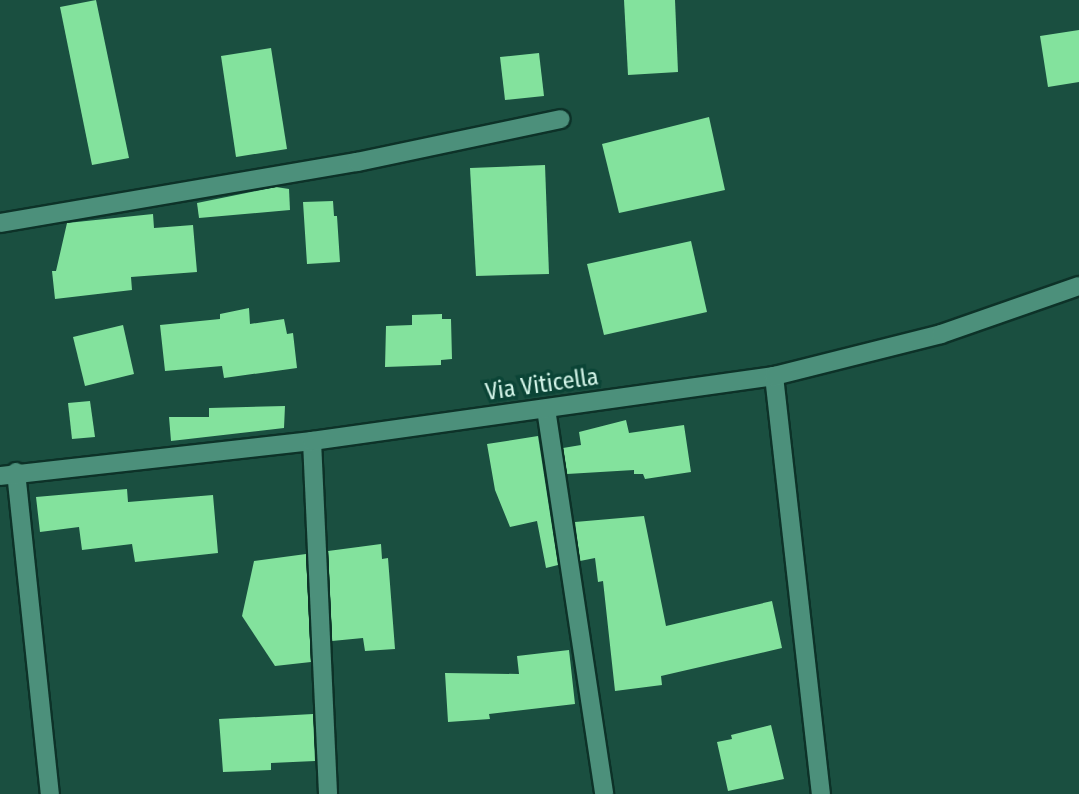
<!DOCTYPE html>
<style>
body{margin:0}
#map{position:relative;width:1079px;height:794px;overflow:hidden;background:#1a4f40;font-family:"Fira Sans Condensed",sans-serif}
div>[style]{position:absolute}
[style*='--x']{left:calc(var(--x)*1px);top:calc(var(--y)*1px);width:calc(var(--w)*1px);rotate:calc(var(--a)*1deg)}
.building>*{inset:0;background:#83e29d}
.roads{filter:drop-shadow(2px 0 #0d3228) drop-shadow(-2px 0 #0d3228) drop-shadow(0 2px #0d3228) drop-shadow(0 -2px #0d3228)}
.minor>*{height:18px;margin:-9px;padding:0 9px;transform-origin:9px;border-radius:9px;background:#4c907b}
span{translate:-50% -50%;white-space:nowrap;text-align:center;line-height:1.15;-webkit-text-stroke:7px #0b4436;paint-order:stroke}
.street-label{font-size:24px;color:#d4f5e9}
</style>
<div id="map">
<div class="building">
<div style="clip-path:polygon(96px 0,129px 158px,92px 165px,60px 7px)"></div>
<div style="clip-path:polygon(624px 0,675px 0,678px 72px,628px 75px)"></div>
<div style="clip-path:polygon(1079px 30px,1079px 82px,1048px 87px,1040px 36px)"></div>
<div style="clip-path:polygon(271px 48px,287px 149px,236px 157px,221px 56px)"></div>
<div style="clip-path:polygon(539px 53px,544px 96px,505px 100px,500px 57px)"></div>
<div style="clip-path:polygon(709px 117px,725px 190px,619px 213px,602px 144px)"></div>
<div style="clip-path:polygon(545px 165px,549px 274px,476px 276px,470px 168px)"></div>
<div style="clip-path:polygon(276px 187px,289px 189px,290px 210px,199px 218px,197px 203px)"></div>
<div style="clip-path:polygon(333px 201px,334px 216px,337px 216px,340px 262px,307px 264px,303px 202px)"></div>
<div style="clip-path:polygon(153px 214px,154px 228px,193px 225px,197px 272px,131px 277px,132px 290px,55px 299px,52px 271px,56px 271px,67px 223px)"></div>
<div style="clip-path:polygon(691px 241px,707px 312px,604px 335px,587px 264px)"></div>
<div style="clip-path:polygon(249px 308px,250px 324px,284px 319px,287px 334px,293px 333px,297px 368px,224px 378px,222px 366px,165px 371px,160px 325px,220px 319px,220px 314px)"></div>
<div style="clip-path:polygon(442px 314px,442px 319px,451px 319px,452px 359px,441px 360px,441px 365px,385px 367px,386px 326px,412px 325px,412px 315px)"></div>
<div style="clip-path:polygon(123px 325px,134px 374px,85px 386px,73px 337px)"></div>
<div style="clip-path:polygon(90px 401px,95px 437px,72px 439px,68px 403px)"></div>
<div style="clip-path:polygon(285px 406px,284px 428px,171px 441px,169px 417px,209px 417px,209px 408px)"></div>
<div style="clip-path:polygon(626px 420px,629px 433px,684px 425px,691px 472px,645px 479px,643px 474px,634px 474px,634px 470px,567px 474px,563px 448px,581px 445px,579px 432px)"></div>
<div style="clip-path:polygon(538px 436px,558px 565px,546px 568px,537px 521px,510px 527px,495px 490px,487px 444px)"></div>
<div style="clip-path:polygon(127px 489px,128px 502px,213px 495px,218px 553px,135px 562px,132px 544px,82px 550px,79px 527px,40px 532px,36px 497px)"></div>
<div style="clip-path:polygon(644px 516px,666px 626px,772px 601px,782px 648px,661px 676px,662px 685px,615px 691px,603px 581px,598px 582px,595px 558px,580px 561px,575px 522px)"></div>
<div style="clip-path:polygon(381px 544px,382px 559px,388px 558px,395px 649px,365px 651px,363px 638px,332px 641px,328px 551px)"></div>
<div style="clip-path:polygon(306px 554px,311px 662px,275px 666px,242px 616px,254px 561px)"></div>
<div style="clip-path:polygon(569px 650px,575px 704px,489px 714px,490px 719px,448px 722px,445px 673px,519px 674px,517px 656px)"></div>
<div style="clip-path:polygon(313px 714px,315px 761px,271px 763px,271px 770px,223px 772px,219px 719px)"></div>
<div style="clip-path:polygon(771px 725px,784px 779px,728px 791px,717px 742px,732px 739px,731px 735px)"></div>
</div>
<div class="roads">
<div class="minor">
<div style="--x:0;--y:223;--w:362;--a:-9.7"></div>
<div style="--x:357;--y:162;--w:208;--a:-11.9"></div>
<div style="--x:774;--y:376;--w:421;--a:83.6"></div>
<div style="--x:546;--y:409;--w:389;--a:81.4"></div>
<div style="--x:312;--y:441;--w:353;--a:87.4"></div>
<div style="--x:16;--y:472;--w:324;--a:84"></div>
<div style="--x:0;--y:476;--w:314;--a:-6.4"></div>
<div style="--x:312;--y:441;--w:467;--a:-8"></div>
<div style="--x:774;--y:376;--w:172;--a:-14.1"></div>
<div style="--x:941;--y:334;--w:146;--a:-19.2"></div>
</div>
</div>
<div class="street-label">
<span style="left:542px;top:385px;rotate:-8deg">Via Viticella</span>
</div>
</div>
